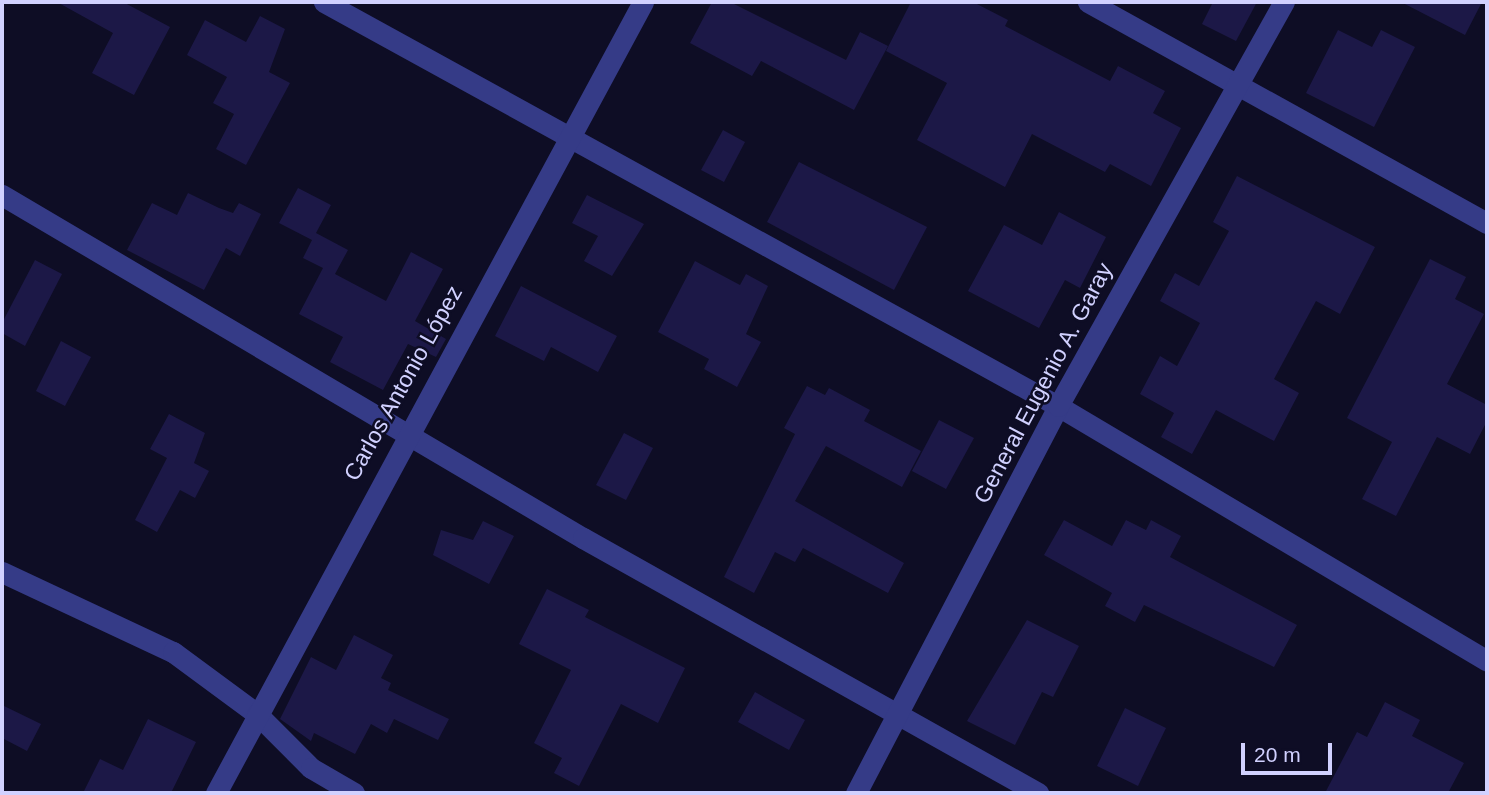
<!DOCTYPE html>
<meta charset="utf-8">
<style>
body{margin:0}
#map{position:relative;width:1489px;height:795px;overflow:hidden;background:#0e0d25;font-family:Helvetica,sans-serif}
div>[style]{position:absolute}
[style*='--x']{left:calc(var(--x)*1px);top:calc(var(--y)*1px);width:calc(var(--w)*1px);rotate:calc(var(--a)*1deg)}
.building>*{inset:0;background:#1c1847}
.street>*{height:21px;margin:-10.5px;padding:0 10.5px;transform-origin:10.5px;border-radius:10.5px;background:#353b87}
span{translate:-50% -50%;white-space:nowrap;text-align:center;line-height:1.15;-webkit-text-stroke:5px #0e0d25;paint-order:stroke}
.street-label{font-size:23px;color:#d1d1ff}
.frame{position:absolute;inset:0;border:4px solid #d1d1ff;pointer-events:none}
.scale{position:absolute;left:1241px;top:743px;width:91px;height:32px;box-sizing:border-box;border:4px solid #d1d1ff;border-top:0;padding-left:9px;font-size:21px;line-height:24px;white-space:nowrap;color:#d1d1ff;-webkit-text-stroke:5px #0e0d25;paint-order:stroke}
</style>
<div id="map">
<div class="building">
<div style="clip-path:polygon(57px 2px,123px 2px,170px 27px,134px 95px,92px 73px,113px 33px)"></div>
<div style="clip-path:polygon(712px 2px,730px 2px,846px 60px,860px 32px,888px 46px,854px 110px,761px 61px,752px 76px,690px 43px)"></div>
<div style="clip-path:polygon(911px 2px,973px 2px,1008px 20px,1005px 26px,1110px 81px,1118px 66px,1165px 91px,1153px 113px,1181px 128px,1151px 186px,1110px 164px,1105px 172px,1032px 134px,1005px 187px,917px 140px,947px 83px,886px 51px)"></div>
<div style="clip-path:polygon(1213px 2px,1257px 2px,1236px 41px,1202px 24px)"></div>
<div style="clip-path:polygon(1401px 2px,1482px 2px,1465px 35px)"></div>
<div style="clip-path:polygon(260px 16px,285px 29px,269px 72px,290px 83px,246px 165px,216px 149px,234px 114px,213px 103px,227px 77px,187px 55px,205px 20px,246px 42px)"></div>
<div style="clip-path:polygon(1338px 30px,1372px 47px,1381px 30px,1415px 47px,1374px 127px,1306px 93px)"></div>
<div style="clip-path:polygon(723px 130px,745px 142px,724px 182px,701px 170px)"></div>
<div style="clip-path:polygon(799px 162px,927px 227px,894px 290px,767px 222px)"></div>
<div style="clip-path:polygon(1237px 176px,1375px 247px,1340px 314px,1316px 301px,1274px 379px,1299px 393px,1274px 441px,1216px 410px,1192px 454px,1161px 437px,1174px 413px,1140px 394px,1160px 356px,1177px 366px,1200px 323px,1160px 301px,1175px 273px,1199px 286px,1229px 231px,1213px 222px)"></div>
<div style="clip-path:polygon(298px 188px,331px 205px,316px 233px,348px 250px,335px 274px,386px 301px,411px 252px,443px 269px,415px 321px,446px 339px,436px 357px,408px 344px,383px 390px,330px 362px,343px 337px,299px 314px,323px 268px,303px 258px,312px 240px,279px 223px)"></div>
<div style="clip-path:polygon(188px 193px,219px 208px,233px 213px,239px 203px,261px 214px,240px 256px,226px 248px,204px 290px,127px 250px,152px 203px,177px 215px)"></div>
<div style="clip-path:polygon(587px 195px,644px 224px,612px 276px,584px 261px,598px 236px,572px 223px)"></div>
<div style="clip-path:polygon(1059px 212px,1106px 237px,1080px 288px,1065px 280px,1039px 328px,968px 291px,1004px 225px,1042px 245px)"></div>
<div style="clip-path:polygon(1430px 259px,1466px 277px,1455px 299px,1484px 314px,1447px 384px,1487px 405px,1487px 421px,1470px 454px,1437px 437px,1396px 516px,1362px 499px,1392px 442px,1347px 418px)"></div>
<div style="clip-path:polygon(35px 260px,62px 274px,25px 346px,2px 333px,2px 323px)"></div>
<div style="clip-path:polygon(695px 261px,740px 285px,746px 274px,768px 286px,746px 334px,761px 342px,737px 387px,704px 369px,709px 359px,658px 332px)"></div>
<div style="clip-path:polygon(521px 286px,617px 336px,598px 372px,551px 347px,544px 361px,495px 336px)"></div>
<div style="clip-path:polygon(61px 341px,91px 357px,65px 406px,36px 391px)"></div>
<div style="clip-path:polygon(807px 386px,825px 395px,829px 388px,870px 410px,864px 421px,921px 451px,902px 487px,826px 446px,795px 501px,904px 563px,888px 593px,803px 548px,795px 562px,775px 552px,754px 593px,724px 577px,795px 434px,784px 428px)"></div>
<div style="clip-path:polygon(169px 414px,205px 433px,194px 463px,209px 471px,195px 498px,180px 490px,157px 532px,135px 520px,167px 458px,150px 449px)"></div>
<div style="clip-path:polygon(939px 420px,974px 438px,946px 489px,912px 471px)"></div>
<div style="clip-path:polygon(624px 433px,653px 448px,626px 500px,596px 485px)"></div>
<div style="clip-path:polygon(1064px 520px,1112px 546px,1126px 520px,1146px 530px,1151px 520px,1181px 536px,1170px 557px,1297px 625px,1274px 667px,1144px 605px,1135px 622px,1105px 606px,1112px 593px,1044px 555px)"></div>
<div style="clip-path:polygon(483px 521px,514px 536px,489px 584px,433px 555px,441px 530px,473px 540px)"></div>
<div style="clip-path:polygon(547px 589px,589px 610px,585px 617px,685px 668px,658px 723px,621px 704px,579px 786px,554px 773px,562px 758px,534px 743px,571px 670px,519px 644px)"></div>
<div style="clip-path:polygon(1027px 620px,1079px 646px,1053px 697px,1042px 692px,1015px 745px,967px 721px)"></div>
<div style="clip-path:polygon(354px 635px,393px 655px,381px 678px,391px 683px,388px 690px,449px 719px,438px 740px,394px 719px,387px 733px,371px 724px,355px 754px,314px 733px,311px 741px,280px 719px,311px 657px,336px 670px)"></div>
<div style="clip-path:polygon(755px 692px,805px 720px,789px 750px,738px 722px)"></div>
<div style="clip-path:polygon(1385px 702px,1420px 720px,1412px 736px,1464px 763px,1448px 793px,1325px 793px,1357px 732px,1367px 737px)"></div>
<div style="clip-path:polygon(2px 705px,41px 724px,27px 751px,2px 738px)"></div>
<div style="clip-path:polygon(1125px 708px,1166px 728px,1138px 786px,1097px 766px)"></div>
<div style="clip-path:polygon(148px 719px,196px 742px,171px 793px,83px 793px,100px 759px,123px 770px)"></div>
</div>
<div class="street">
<div style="--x:324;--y:2;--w:838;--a:28.83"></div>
<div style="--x:1058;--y:406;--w:499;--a:30.7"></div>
<div style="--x:1088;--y:2;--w:456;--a:29"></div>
<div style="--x:2;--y:195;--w:675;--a:30.56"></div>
<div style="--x:583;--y:538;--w:522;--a:29.27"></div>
<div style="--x:2;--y:572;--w:189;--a:25.1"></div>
<div style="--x:173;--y:652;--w:104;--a:36.4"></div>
<div style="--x:257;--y:714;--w:76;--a:45"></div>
<div style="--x:311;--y:768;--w:50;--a:30.2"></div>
<div style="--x:216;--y:793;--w:899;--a:-61.64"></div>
<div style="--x:856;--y:793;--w:437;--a:-62.4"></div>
<div style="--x:1058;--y:406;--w:463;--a:-60.8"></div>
</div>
<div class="street-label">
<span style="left:403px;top:383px;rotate:-61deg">Carlos Antonio López</span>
<span style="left:1043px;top:383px;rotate:-62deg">General Eugenio A. Garay</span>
</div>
<div class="frame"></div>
<div class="scale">20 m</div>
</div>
